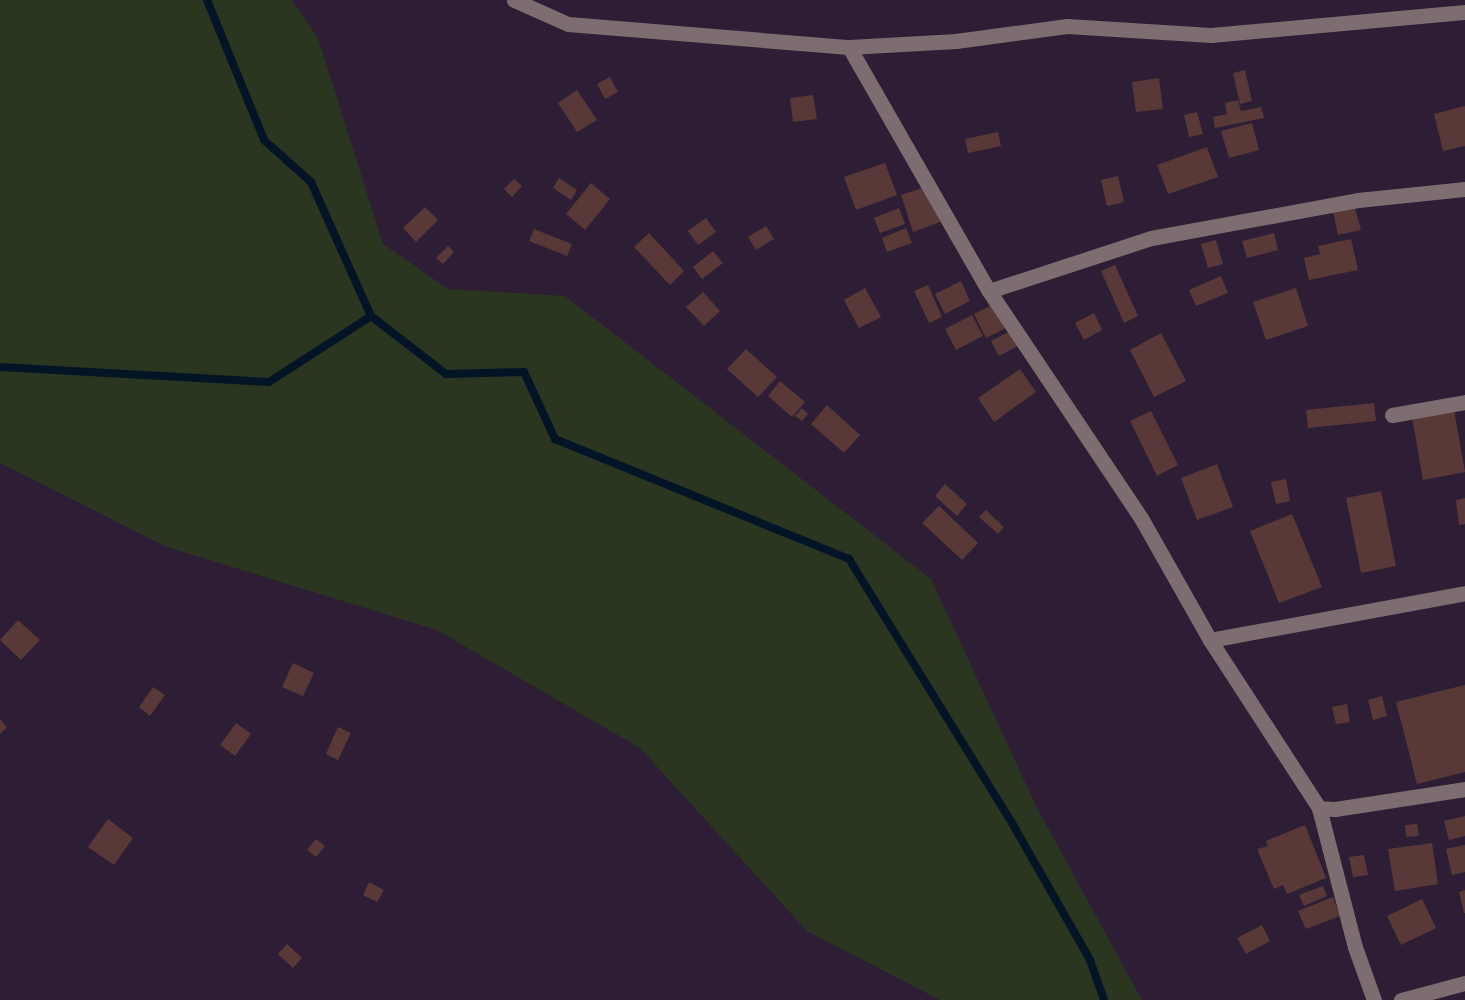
<!DOCTYPE html>
<style>
body{margin:0}
#map{position:relative;width:1465px;height:1000px;overflow:hidden;background:#2d1e36;font-family:"Noto Sans",sans-serif}
div>[style]{position:absolute}
[style*='--x']{left:calc(var(--x)*1px);top:calc(var(--y)*1px);width:calc(var(--w)*1px);rotate:calc(var(--a)*1deg)}
.green>*{inset:0;background:#2a3620}
.stream>*{height:8px;margin:-4px;padding:0 4px;transform-origin:4px;border-radius:4px;background:#021426}
.building>*{inset:0;background:#583937}
.minor>*{height:15px;margin:-7.5px;padding:0 7.5px;transform-origin:7.5px;border-radius:7.5px;background:#7e6d70}
span{translate:-50% -50%;white-space:nowrap;text-align:center;line-height:1.15;-webkit-text-stroke:5px #2d1e36;paint-order:stroke}
</style>
<div id="map">
<div class="green">
<div style="clip-path:polygon(0 0,292px 0,318px 38px,383px 244px,448px 289px,565px 296px,931px 579px,1037px 808px,1142px 1000px,940px 1000px,807px 931px,640px 748px,437px 630px,167px 547px,0 463px)"></div>
</div>
<div class="stream">
<div style="--x:207;--y:0;--w:151;--a:67.8"></div>
<div style="--x:264;--y:140;--w:63;--a:41.8"></div>
<div style="--x:311;--y:182;--w:147;--a:65.9"></div>
<div style="--x:371;--y:316;--w:95;--a:37.7"></div>
<div style="--x:446;--y:374;--w:78;--a:-1.5"></div>
<div style="--x:524;--y:372;--w:74;--a:65.2"></div>
<div style="--x:555;--y:439;--w:318;--a:22.2"></div>
<div style="--x:849;--y:559;--w:310;--a:58.3"></div>
<div style="--x:1012;--y:823;--w:158;--a:60.3"></div>
<div style="--x:1090;--y:960;--w:42;--a:70.7"></div>
<div style="--x:0;--y:367;--w:269;--a:3.2"></div>
<div style="--x:269;--y:382;--w:121;--a:-32.9"></div>
</div>
<div class="building">
<div style="clip-path:polygon(1245px 70px,1252px 101px,1240px 104px,1233px 73px)"></div>
<div style="clip-path:polygon(610px 77px,618px 92px,605px 99px,597px 84px)"></div>
<div style="clip-path:polygon(1159px 78px,1163px 109px,1136px 112px,1132px 82px)"></div>
<div style="clip-path:polygon(577px 90px,597px 120px,577px 132px,558px 103px)"></div>
<div style="clip-path:polygon(813px 95px,817px 119px,793px 122px,790px 98px)"></div>
<div style="clip-path:polygon(1238px 100px,1241px 111px,1261px 107px,1264px 118px,1215px 128px,1213px 117px,1227px 114px,1225px 103px)"></div>
<div style="clip-path:polygon(1465px 106px,1465px 146px,1443px 151px,1434px 114px)"></div>
<div style="clip-path:polygon(1197px 112px,1203px 134px,1189px 137px,1184px 115px)"></div>
<div style="clip-path:polygon(1252px 123px,1259px 150px,1229px 158px,1221px 131px)"></div>
<div style="clip-path:polygon(998px 132px,1001px 146px,968px 153px,965px 139px)"></div>
<div style="clip-path:polygon(1207px 147px,1218px 177px,1168px 194px,1157px 165px)"></div>
<div style="clip-path:polygon(885px 163px,897px 195px,856px 210px,844px 177px)"></div>
<div style="clip-path:polygon(1118px 176px,1124px 202px,1107px 206px,1101px 180px)"></div>
<div style="clip-path:polygon(559px 178px,577px 190px,571px 200px,553px 188px)"></div>
<div style="clip-path:polygon(514px 179px,522px 186px,512px 197px,504px 189px)"></div>
<div style="clip-path:polygon(591px 183px,610px 199px,585px 230px,566px 214px)"></div>
<div style="clip-path:polygon(928px 186px,940px 222px,913px 232px,901px 195px)"></div>
<div style="clip-path:polygon(425px 207px,438px 220px,416px 242px,403px 228px)"></div>
<div style="clip-path:polygon(899px 208px,905px 224px,880px 233px,874px 218px)"></div>
<div style="clip-path:polygon(1355px 208px,1361px 230px,1338px 235px,1333px 212px)"></div>
<div style="clip-path:polygon(706px 218px,716px 232px,698px 245px,688px 231px)"></div>
<div style="clip-path:polygon(766px 226px,774px 239px,756px 250px,748px 237px)"></div>
<div style="clip-path:polygon(906px 228px,912px 243px,887px 252px,882px 238px)"></div>
<div style="clip-path:polygon(534px 229px,572px 244px,567px 256px,529px 241px)"></div>
<div style="clip-path:polygon(649px 233px,684px 271px,670px 285px,634px 247px)"></div>
<div style="clip-path:polygon(1274px 233px,1278px 250px,1247px 258px,1242px 241px)"></div>
<div style="clip-path:polygon(1351px 239px,1358px 270px,1309px 280px,1304px 258px,1320px 254px,1318px 246px)"></div>
<div style="clip-path:polygon(1216px 240px,1223px 264px,1208px 268px,1201px 244px)"></div>
<div style="clip-path:polygon(448px 246px,454px 252px,443px 264px,436px 258px)"></div>
<div style="clip-path:polygon(713px 251px,723px 263px,702px 279px,693px 267px)"></div>
<div style="clip-path:polygon(1115px 265px,1138px 316px,1124px 323px,1101px 271px)"></div>
<div style="clip-path:polygon(1221px 276px,1228px 293px,1196px 306px,1189px 290px)"></div>
<div style="clip-path:polygon(961px 281px,970px 301px,945px 314px,935px 294px)"></div>
<div style="clip-path:polygon(928px 285px,942px 317px,929px 323px,914px 291px)"></div>
<div style="clip-path:polygon(865px 288px,881px 317px,859px 328px,844px 300px)"></div>
<div style="clip-path:polygon(1296px 288px,1308px 326px,1266px 340px,1253px 302px)"></div>
<div style="clip-path:polygon(703px 292px,720px 311px,704px 326px,686px 307px)"></div>
<div style="clip-path:polygon(996px 303px,1008px 327px,986px 338px,974px 314px)"></div>
<div style="clip-path:polygon(1094px 313px,1102px 330px,1084px 340px,1075px 323px)"></div>
<div style="clip-path:polygon(972px 315px,983px 336px,956px 350px,945px 329px)"></div>
<div style="clip-path:polygon(1010px 331px,1018px 346px,999px 356px,991px 341px)"></div>
<div style="clip-path:polygon(1161px 333px,1186px 381px,1154px 397px,1130px 350px)"></div>
<div style="clip-path:polygon(746px 349px,777px 377px,758px 397px,727px 369px)"></div>
<div style="clip-path:polygon(1020px 369px,1036px 392px,994px 422px,978px 398px)"></div>
<div style="clip-path:polygon(780px 381px,805px 402px,792px 417px,768px 396px)"></div>
<div style="clip-path:polygon(1374px 403px,1376px 421px,1308px 428px,1306px 410px)"></div>
<div style="clip-path:polygon(827px 405px,860px 435px,844px 453px,811px 424px)"></div>
<div style="clip-path:polygon(802px 408px,808px 414px,802px 421px,795px 416px)"></div>
<div style="clip-path:polygon(1454px 410px,1465px 472px,1423px 480px,1412px 417px)"></div>
<div style="clip-path:polygon(1151px 411px,1178px 465px,1157px 476px,1130px 421px)"></div>
<div style="clip-path:polygon(1217px 464px,1233px 507px,1197px 520px,1181px 478px)"></div>
<div style="clip-path:polygon(1286px 479px,1290px 501px,1276px 504px,1271px 482px)"></div>
<div style="clip-path:polygon(945px 484px,967px 504px,957px 516px,935px 496px)"></div>
<div style="clip-path:polygon(1381px 491px,1396px 566px,1361px 573px,1346px 498px)"></div>
<div style="clip-path:polygon(1465px 498px,1465px 524px,1459px 525px,1456px 500px)"></div>
<div style="clip-path:polygon(939px 506px,978px 543px,962px 560px,922px 523px)"></div>
<div style="clip-path:polygon(986px 510px,1004px 527px,998px 534px,979px 517px)"></div>
<div style="clip-path:polygon(1292px 514px,1322px 587px,1279px 603px,1250px 531px)"></div>
<div style="clip-path:polygon(18px 620px,40px 640px,21px 660px,0 640px)"></div>
<div style="clip-path:polygon(293px 663px,314px 673px,303px 696px,282px 687px)"></div>
<div style="clip-path:polygon(1465px 685px,1465px 772px,1417px 784px,1396px 702px)"></div>
<div style="clip-path:polygon(153px 687px,165px 695px,150px 716px,139px 707px)"></div>
<div style="clip-path:polygon(1382px 696px,1387px 716px,1373px 720px,1368px 700px)"></div>
<div style="clip-path:polygon(1347px 704px,1350px 722px,1336px 724px,1332px 707px)"></div>
<div style="clip-path:polygon(0 719px,7px 727px,0 734px)"></div>
<div style="clip-path:polygon(236px 723px,251px 734px,235px 756px,220px 745px)"></div>
<div style="clip-path:polygon(338px 727px,351px 733px,338px 760px,326px 754px)"></div>
<div style="clip-path:polygon(1465px 816px,1465px 836px,1449px 840px,1444px 821px)"></div>
<div style="clip-path:polygon(108px 819px,133px 838px,114px 865px,88px 847px)"></div>
<div style="clip-path:polygon(1417px 824px,1419px 836px,1406px 837px,1405px 825px)"></div>
<div style="clip-path:polygon(1305px 825px,1326px 878px,1287px 894px,1283px 885px,1274px 889px,1257px 849px,1268px 846px,1266px 841px)"></div>
<div style="clip-path:polygon(316px 839px,325px 846px,316px 857px,307px 850px)"></div>
<div style="clip-path:polygon(1432px 843px,1438px 884px,1395px 891px,1388px 849px)"></div>
<div style="clip-path:polygon(1465px 845px,1465px 872px,1452px 875px,1446px 849px)"></div>
<div style="clip-path:polygon(1364px 855px,1368px 875px,1353px 877px,1349px 857px)"></div>
<div style="clip-path:polygon(369px 882px,384px 890px,377px 902px,363px 895px)"></div>
<div style="clip-path:polygon(1323px 886px,1327px 896px,1304px 906px,1299px 895px)"></div>
<div style="clip-path:polygon(1465px 890px,1465px 913px,1464px 913px,1459px 892px)"></div>
<div style="clip-path:polygon(1333px 897px,1340px 916px,1306px 929px,1298px 911px)"></div>
<div style="clip-path:polygon(1422px 899px,1436px 928px,1401px 945px,1387px 916px)"></div>
<div style="clip-path:polygon(1262px 925px,1270px 941px,1246px 954px,1237px 938px)"></div>
<div style="clip-path:polygon(287px 944px,302px 958px,293px 968px,278px 954px)"></div>
</div>
<div class="minor">
<div style="--x:514;--y:0;--w:59;--a:24"></div>
<div style="--x:568;--y:24;--w:282;--a:4.7"></div>
<div style="--x:849;--y:47;--w:107;--a:-3.2"></div>
<div style="--x:956;--y:41;--w:112;--a:-7.7"></div>
<div style="--x:1067;--y:26;--w:144;--a:3.6"></div>
<div style="--x:1211;--y:35;--w:255;--a:-5.2"></div>
<div style="--x:849;--y:47;--w:281;--a:60.2"></div>
<div style="--x:989;--y:291;--w:273;--a:56.2"></div>
<div style="--x:1141;--y:518;--w:140;--a:60.5"></div>
<div style="--x:1210;--y:640;--w:200;--a:57"></div>
<div style="--x:1319;--y:808;--w:144;--a:75.5"></div>
<div style="--x:1355;--y:947;--w:56;--a:70.3"></div>
<div style="--x:989;--y:291;--w:170;--a:-18.1"></div>
<div style="--x:1151;--y:238;--w:210;--a:-10.4"></div>
<div style="--x:1358;--y:200;--w:108;--a:-5.9"></div>
<div style="--x:1392;--y:415;--w:74;--a:-10.1"></div>
<div style="--x:1210;--y:640;--w:259;--a:-10.4"></div>
<div style="--x:1319;--y:808;--w:16;--a:4"></div>
<div style="--x:1335;--y:809;--w:132;--a:-8.7"></div>
<div style="--x:1401;--y:1000;--w:66;--a:-14.9"></div>
</div>
</div>
